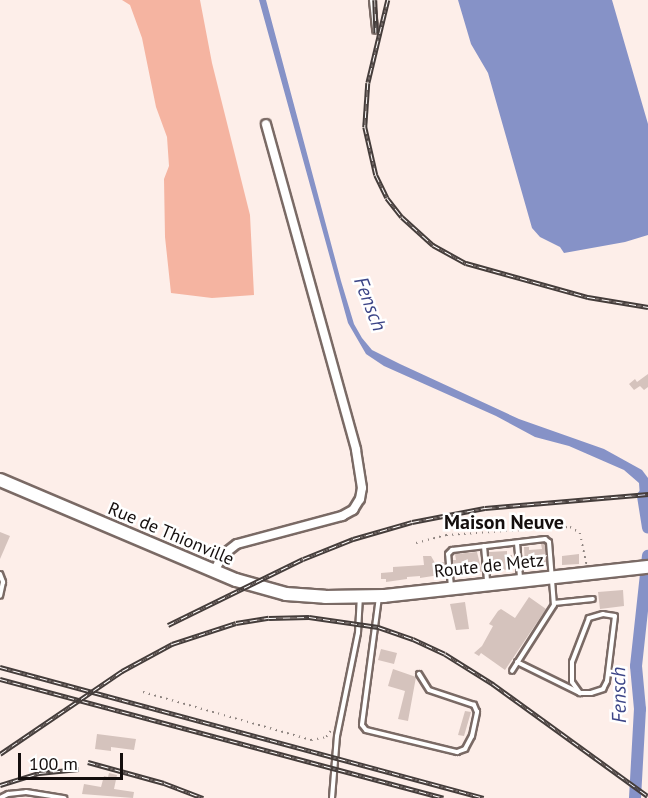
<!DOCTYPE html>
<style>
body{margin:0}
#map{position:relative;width:648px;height:798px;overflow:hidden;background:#fdeee9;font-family:"PT Sans",sans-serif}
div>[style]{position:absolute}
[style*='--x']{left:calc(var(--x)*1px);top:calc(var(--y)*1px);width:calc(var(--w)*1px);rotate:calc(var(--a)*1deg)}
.green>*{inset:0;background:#f5b4a1}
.water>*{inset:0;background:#8692c7}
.river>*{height:12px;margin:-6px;padding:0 6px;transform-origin:6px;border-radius:6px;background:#8692c7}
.building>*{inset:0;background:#d5c3bd}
.path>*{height:1.5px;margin-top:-0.75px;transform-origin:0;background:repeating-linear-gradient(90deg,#8f8581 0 1.5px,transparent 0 6px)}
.roads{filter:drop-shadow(2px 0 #7a6a65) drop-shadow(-2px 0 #7a6a65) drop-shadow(0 2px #7a6a65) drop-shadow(0 -2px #7a6a65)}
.service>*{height:4px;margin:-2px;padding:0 2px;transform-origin:2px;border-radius:2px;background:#fff}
.minor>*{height:8px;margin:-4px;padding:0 4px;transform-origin:4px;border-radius:4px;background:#fff}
.secondary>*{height:12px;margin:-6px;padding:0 6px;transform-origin:6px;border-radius:6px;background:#fff}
.rail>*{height:4.5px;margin-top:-2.25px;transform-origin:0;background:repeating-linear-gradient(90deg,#fff 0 7px,#453d3b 0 14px);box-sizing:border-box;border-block:2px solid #453d3b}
span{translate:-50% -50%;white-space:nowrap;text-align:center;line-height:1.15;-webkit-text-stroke:5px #fff;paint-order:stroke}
.street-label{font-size:18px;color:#140e0d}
.water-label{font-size:20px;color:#3c4587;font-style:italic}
.neighbourhood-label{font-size:20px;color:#140e0d;font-weight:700}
.scale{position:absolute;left:18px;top:753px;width:105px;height:27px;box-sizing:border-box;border:3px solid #140e0d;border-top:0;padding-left:8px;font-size:18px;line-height:21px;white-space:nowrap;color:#140e0d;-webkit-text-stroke:4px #fff;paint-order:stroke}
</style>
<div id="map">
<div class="green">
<div style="clip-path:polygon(122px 0,200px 0,212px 63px,250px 215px,254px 295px,212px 298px,171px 293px,165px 237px,164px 179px,169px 166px,167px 137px,156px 107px,142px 38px,130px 5px)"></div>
</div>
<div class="water">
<div style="clip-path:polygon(259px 0,266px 0,341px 281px,354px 324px,362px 338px,372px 350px,400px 364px,519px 419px,604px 449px,642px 470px,648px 478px,648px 510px,641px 511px,639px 483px,624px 470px,569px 446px,535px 437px,496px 416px,384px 366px,366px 354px,348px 323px)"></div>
<div style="clip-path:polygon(458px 0,612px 0,648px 124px,648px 235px,625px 242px,564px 253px,560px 247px,540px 237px,532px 228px,488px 73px,471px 44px)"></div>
</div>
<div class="river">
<div style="--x:643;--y:496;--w:32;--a:81"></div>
<div style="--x:635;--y:798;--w:89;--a:-86.8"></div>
<div style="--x:640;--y:709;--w:43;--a:-95.3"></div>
<div style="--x:636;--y:666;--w:111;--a:-83.8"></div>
</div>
<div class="building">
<div style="clip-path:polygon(648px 374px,648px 387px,644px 390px,640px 386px,634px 390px,629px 384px,635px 379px,637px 382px)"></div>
<div style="clip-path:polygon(0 532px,10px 536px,0 559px)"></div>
<div style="clip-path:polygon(541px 544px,545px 544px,547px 566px,525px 568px,524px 547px,529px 547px,529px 550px,542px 549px)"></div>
<div style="clip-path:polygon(507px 551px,507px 555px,512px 555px,513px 569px,490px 571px,489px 552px)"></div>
<div style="clip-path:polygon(477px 552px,482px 572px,454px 575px,453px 560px,456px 560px,455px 554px)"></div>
<div style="clip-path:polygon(579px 554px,579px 564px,562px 565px,562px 556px)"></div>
<div style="clip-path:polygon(423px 556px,431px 556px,435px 563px,445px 562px,446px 574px,420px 578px,420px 576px,407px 577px,407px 579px,386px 582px,386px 579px,381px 579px,381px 573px,393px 572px,393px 567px,424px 565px)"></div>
<div style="clip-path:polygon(623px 590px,624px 606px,600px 609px,598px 592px)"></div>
<div style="clip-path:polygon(529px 597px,546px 609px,505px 670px,481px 653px,479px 656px,474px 653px,482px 646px,493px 626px,489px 624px,498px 611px,501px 609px,515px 618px)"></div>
<div style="clip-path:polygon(465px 602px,469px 629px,456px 630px,450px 604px)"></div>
<div style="clip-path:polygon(381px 649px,397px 653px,394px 664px,378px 660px)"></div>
<div style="clip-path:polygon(393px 669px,416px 677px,408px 721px,398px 719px,405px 691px,388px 686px)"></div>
<div style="clip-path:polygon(465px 711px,471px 712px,464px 736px,458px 735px)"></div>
<div style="clip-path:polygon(97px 734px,136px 739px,134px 750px,111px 747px,111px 751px,95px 749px)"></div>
<div style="clip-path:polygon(109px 773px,117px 775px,114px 789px,134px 792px,133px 798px,82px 794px,84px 784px,101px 787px,104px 776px,108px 777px)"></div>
</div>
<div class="path">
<div style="--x:416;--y:543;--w:31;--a:-15"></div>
<div style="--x:446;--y:535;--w:124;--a:-3.7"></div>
<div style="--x:570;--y:527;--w:12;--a:31"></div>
<div style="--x:580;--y:533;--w:33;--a:78"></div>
<div style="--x:143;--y:692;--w:175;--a:15.9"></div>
<div style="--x:311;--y:740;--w:15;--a:-11"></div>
<div style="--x:326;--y:737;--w:10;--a:-53"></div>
</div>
<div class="roads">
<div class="service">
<div style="--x:372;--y:0;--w:31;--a:84"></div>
<div style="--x:517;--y:543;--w:35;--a:85"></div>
<div style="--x:484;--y:546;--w:35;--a:85"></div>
<div style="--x:0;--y:574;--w:9;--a:69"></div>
<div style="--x:3;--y:582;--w:14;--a:102"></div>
<div style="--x:451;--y:587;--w:33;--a:-95"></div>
<div style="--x:448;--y:554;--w:6;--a:-45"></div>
<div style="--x:452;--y:550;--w:94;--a:-6.7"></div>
<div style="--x:545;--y:539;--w:5;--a:37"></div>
<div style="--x:549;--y:542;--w:63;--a:85.5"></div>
<div style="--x:554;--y:605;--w:78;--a:122.5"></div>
<div style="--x:379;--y:597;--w:129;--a:97.6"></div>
<div style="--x:362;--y:725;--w:6;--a:51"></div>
<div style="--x:366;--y:730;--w:94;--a:13.6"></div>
<div style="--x:457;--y:752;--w:9;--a:-21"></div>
<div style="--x:465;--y:749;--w:15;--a:-62"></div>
<div style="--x:472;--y:736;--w:25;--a:-78"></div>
<div style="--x:477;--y:712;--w:8;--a:-113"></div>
<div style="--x:474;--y:705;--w:47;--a:-161.6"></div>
<div style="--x:429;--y:690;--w:19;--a:-122"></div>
<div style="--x:554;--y:603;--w:39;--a:-6"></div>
<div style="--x:517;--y:662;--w:70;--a:26.2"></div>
<div style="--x:580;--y:693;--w:11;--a:0"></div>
<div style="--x:591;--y:693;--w:13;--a:-18"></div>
<div style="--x:603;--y:689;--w:9;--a:-63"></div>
<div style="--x:607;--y:681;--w:65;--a:-83"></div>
<div style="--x:615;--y:616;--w:12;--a:-171"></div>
<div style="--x:603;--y:614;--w:15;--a:164"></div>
<div style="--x:589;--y:618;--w:47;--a:111.1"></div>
<div style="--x:572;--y:662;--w:20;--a:90"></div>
<div style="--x:572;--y:682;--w:14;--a:54"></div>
<div style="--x:0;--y:798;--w:9;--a:-27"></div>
<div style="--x:8;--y:794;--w:18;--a:-6"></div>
<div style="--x:26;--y:792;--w:39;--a:9"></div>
<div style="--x:332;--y:798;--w:62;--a:-85.4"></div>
<div style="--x:337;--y:736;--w:105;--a:-78.5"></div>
<div style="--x:358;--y:633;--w:36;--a:-87"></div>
</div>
<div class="minor">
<div style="--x:214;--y:571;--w:20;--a:-60"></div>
<div style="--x:224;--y:554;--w:16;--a:-38"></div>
<div style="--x:237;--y:544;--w:109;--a:-14.9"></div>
<div style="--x:342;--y:516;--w:13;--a:-29"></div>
<div style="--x:353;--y:510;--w:13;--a:-58"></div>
<div style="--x:360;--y:499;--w:11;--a:-80"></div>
<div style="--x:362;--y:488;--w:39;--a:-99"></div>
<div style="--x:356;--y:449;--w:337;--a:-105.5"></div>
</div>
<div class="secondary">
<div style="--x:0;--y:480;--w:256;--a:23"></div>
<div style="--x:236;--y:580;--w:52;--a:15.6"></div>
<div style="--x:286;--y:594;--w:39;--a:4"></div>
<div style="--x:325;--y:597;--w:59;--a:-1"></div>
<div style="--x:384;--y:596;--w:266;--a:-6.3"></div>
</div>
</div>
<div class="rail">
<div style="--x:375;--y:0;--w:33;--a:88"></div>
<div style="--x:388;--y:0;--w:85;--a:103.5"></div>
<div style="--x:368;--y:83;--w:44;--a:93.9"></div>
<div style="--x:365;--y:127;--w:49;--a:77.1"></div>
<div style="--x:376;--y:175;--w:25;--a:64"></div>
<div style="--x:387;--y:198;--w:24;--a:52"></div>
<div style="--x:402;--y:217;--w:42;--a:42.1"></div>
<div style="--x:433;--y:245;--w:38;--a:29"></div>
<div style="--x:466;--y:263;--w:127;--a:15.6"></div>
<div style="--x:588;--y:297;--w:61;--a:9.5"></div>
<div style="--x:168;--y:625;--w:150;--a:-26.1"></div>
<div style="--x:303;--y:559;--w:54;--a:-21.8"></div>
<div style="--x:353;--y:539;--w:61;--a:-16.1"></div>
<div style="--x:412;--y:522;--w:74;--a:-10.9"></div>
<div style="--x:485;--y:508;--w:164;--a:-4.9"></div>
<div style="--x:0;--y:667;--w:501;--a:15.14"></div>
<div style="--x:0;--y:679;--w:459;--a:15"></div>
<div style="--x:0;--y:754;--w:148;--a:-34.2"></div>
<div style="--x:122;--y:671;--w:57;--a:-28.4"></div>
<div style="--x:172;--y:644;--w:67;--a:-18.2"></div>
<div style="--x:236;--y:623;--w:33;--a:-9"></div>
<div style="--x:269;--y:618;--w:40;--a:-1.4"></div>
<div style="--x:309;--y:617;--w:70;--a:8.2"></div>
<div style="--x:378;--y:627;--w:37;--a:19"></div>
<div style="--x:413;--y:639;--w:35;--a:25"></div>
<div style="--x:445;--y:654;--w:57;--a:32"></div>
<div style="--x:493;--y:684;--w:191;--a:35.9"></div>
<div style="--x:88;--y:762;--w:79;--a:15.4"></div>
<div style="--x:164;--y:783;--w:42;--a:21"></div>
<div style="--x:0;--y:785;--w:41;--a:-17.1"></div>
<div style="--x:39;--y:773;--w:40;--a:-5.7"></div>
</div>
<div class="street-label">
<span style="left:171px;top:534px;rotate:23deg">Rue de Thionville</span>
<span style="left:489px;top:566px;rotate:-6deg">Route de Metz</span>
</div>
<div class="water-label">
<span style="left:370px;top:304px;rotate:69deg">Fensch</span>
<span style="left:619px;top:695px;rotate:-91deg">Fensch</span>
</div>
<div class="neighbourhood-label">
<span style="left:504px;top:522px">Maison Neuve</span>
</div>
<div class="scale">100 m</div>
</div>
